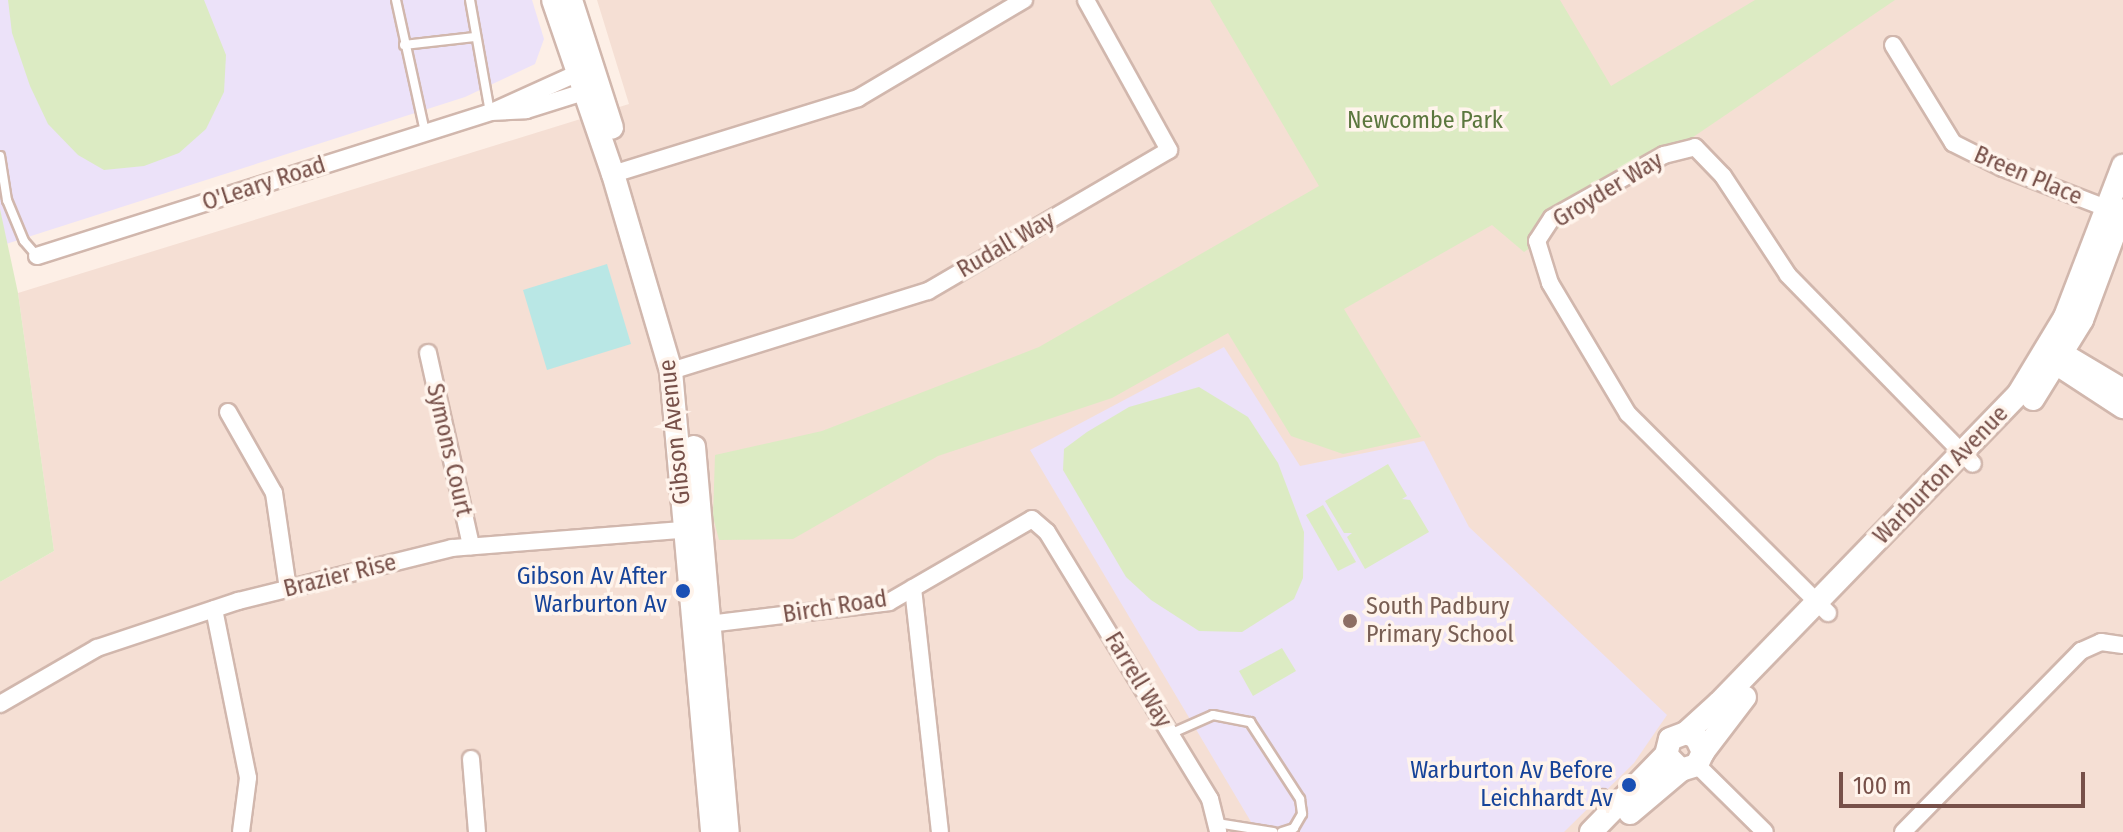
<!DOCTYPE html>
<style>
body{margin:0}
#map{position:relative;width:2123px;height:832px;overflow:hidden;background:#fdefe6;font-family:"Fira Sans Condensed",sans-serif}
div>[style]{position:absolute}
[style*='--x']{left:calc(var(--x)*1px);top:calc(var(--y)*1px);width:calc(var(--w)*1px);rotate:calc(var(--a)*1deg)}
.residential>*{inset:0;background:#f5dfd4}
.education>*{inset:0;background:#ece2f9}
.green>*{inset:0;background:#dcebc3}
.water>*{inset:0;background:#b9e7e5}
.roads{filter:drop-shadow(2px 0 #d1b7ad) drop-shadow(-2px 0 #d1b7ad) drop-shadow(0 2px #d1b7ad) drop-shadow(0 -2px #d1b7ad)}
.lane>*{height:8px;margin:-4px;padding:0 4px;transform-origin:4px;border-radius:4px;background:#fff}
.street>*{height:16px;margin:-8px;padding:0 8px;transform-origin:8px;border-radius:8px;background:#fff}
.secondary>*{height:22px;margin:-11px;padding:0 11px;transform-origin:11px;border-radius:11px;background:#fff}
.dots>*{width:22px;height:22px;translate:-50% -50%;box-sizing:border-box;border:4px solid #fff4ec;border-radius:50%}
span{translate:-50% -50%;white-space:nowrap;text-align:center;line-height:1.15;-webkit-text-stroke:7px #fff4ec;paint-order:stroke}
.park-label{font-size:24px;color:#5b773e}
.street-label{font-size:24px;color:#775049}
.transit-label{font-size:24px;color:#164399}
.right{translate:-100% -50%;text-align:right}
.education-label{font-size:24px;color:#785e54}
.left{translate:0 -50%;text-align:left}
.scale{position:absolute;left:1839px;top:772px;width:246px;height:36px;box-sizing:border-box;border:4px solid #775049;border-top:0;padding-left:10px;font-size:24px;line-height:28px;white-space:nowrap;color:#775049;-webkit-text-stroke:6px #fff4ec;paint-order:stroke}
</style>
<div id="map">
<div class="residential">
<div style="clip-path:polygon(597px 0,2123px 0,2123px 832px,0 832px,0 582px,54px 551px,18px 293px,629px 104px)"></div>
</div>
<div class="education">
<div style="clip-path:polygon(0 0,532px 0,544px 39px,535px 64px,465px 97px,6px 244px,0 209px)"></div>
<div style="clip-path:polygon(1224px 347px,1300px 466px,1424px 441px,1469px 527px,1667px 715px,1634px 763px,1564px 832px,1257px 832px,1030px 450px)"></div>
</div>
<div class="green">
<div style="clip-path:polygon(8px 0,204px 0,226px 55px,224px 92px,206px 129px,179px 153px,144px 166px,104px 170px,78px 155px,48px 124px,30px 86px,12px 33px)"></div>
<div style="clip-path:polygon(1210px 0,1560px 0,1611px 86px,1755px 0,1895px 0,1524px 252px,1492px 225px,1344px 309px,1421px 437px,1343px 454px,1291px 436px,1228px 333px,1112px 398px,938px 456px,793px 539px,719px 540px,713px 517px,715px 455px,822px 431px,1039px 347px,1319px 186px)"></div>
<div style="clip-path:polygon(0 209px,18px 293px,54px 551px,0 582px)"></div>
<div style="clip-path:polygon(1199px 387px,1248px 417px,1278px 463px,1304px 532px,1303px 578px,1294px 599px,1242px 632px,1199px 631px,1151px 600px,1126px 577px,1063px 470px,1064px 449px,1087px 432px,1129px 407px)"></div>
<div style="clip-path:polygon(1388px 464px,1407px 496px,1402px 499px,1410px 500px,1429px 532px,1365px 569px,1347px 537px,1352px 533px,1344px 533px,1325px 501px)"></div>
<div style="clip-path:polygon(1323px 505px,1356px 562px,1338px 571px,1306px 515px)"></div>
<div style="clip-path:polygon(1282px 648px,1296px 671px,1253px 696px,1239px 671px)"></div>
</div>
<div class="water">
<div style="clip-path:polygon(607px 264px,631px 344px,547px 370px,523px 290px)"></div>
</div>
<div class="roads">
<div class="lane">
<div style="--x:396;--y:0;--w:135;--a:77.6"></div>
<div style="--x:470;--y:0;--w:114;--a:79.9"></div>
<div style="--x:404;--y:45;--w:71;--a:-6.4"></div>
<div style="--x:0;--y:156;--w:45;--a:81"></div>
<div style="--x:7;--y:200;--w:44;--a:67.5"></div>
<div style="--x:24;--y:241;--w:20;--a:49"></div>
<div style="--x:1170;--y:734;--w:47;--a:-23.8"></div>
<div style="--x:1213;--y:715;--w:38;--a:11"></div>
<div style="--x:1250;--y:722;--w:92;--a:57"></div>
<div style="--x:1300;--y:799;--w:15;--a:82"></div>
<div style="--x:1302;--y:814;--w:16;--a:120"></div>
<div style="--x:1294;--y:828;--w:13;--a:162"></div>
<div style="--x:1603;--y:794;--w:18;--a:47"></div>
<div style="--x:1217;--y:823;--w:57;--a:9.1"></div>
</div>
<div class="street">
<div style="--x:1893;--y:45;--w:115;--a:58.5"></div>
<div style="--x:1953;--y:143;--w:56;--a:26.6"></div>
<div style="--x:2003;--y:168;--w:119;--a:21.2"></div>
<div style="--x:496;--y:110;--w:100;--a:-24.3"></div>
<div style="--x:613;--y:174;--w:257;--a:-17.2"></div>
<div style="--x:858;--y:98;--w:193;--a:-30.6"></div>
<div style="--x:37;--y:256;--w:476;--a:-17.6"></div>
<div style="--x:491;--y:112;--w:35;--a:-3"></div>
<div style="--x:526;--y:110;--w:70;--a:-17.4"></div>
<div style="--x:428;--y:353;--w:198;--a:77.4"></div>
<div style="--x:671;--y:371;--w:269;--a:-17.3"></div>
<div style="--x:928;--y:291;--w:279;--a:-30.3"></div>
<div style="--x:1169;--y:150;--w:171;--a:-119"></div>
<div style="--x:228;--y:412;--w:93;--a:60.4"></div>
<div style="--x:274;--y:493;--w:97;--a:81.7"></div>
<div style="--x:913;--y:588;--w:245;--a:83.7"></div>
<div style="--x:214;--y:609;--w:172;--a:78.6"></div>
<div style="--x:248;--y:778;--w:54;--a:97.4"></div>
<div style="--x:1828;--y:613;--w:282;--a:-135.1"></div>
<div style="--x:1628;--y:414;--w:152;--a:-120.8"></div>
<div style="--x:1550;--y:283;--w:44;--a:-107.2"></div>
<div style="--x:1537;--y:241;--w:27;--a:-57"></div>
<div style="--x:1552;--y:218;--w:129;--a:-29.4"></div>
<div style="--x:1664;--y:155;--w:32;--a:-14"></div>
<div style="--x:1695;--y:147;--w:40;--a:46"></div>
<div style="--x:1723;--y:176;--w:118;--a:56.7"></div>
<div style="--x:1788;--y:275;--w:264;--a:45.6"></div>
<div style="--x:700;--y:625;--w:190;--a:-6.9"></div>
<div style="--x:889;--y:602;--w:165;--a:-30.1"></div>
<div style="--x:1032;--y:519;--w:20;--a:41"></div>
<div style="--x:1047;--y:532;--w:313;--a:58.6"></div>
<div style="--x:1210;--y:799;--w:34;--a:76"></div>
<div style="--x:0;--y:704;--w:112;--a:-30"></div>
<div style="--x:97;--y:648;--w:149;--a:-18.4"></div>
<div style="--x:238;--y:601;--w:220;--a:-13.9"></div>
<div style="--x:452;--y:548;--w:242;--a:-4.5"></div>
<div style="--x:471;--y:759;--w:73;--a:85.3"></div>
<div style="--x:1697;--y:765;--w:95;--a:44.6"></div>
<div style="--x:1903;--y:832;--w:254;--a:-45.5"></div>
<div style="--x:2081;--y:651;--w:22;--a:-24"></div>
<div style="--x:2101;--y:642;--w:22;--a:8"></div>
</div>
<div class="secondary">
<div style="--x:553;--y:0;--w:184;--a:71"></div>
<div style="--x:613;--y:174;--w:205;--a:73.6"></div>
<div style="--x:671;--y:371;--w:463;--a:84.9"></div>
<div style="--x:571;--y:0;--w:134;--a:72.2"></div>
<div style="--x:2054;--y:349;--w:80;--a:30.7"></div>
<div style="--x:2048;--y:358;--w:90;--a:33.2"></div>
<div style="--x:2033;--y:399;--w:93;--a:-58.2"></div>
<div style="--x:2082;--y:320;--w:117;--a:-69.6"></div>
<div style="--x:694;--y:447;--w:386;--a:85"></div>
<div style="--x:1686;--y:733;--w:11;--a:22"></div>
<div style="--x:1696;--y:737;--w:17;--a:65"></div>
<div style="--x:1703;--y:752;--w:14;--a:115"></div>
<div style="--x:1697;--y:765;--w:17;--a:163"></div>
<div style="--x:1681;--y:770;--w:21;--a:-135"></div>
<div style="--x:1666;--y:755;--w:16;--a:-76"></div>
<div style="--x:1670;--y:739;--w:17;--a:-21"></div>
<div style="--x:1686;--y:733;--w:45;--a:-42.3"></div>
<div style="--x:1719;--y:703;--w:431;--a:-45.9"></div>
<div style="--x:2019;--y:393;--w:89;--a:-58.8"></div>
<div style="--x:2065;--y:317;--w:162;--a:-69"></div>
<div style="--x:1703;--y:752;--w:69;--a:-52.6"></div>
<div style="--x:1630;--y:813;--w:67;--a:-40.1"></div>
<div style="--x:1591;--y:832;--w:107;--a:-45.8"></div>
</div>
</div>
<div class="dots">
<div style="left:683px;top:591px;background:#1a4fb4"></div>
<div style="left:1350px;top:621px;background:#8d6e63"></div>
<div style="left:1629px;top:785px;background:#1a4fb4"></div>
</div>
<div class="park-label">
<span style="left:1425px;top:121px">Newcombe Park</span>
</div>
<div class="street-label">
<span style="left:2028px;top:176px;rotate:23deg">Breen Place</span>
<span style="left:264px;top:184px;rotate:-18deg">O'Leary Road</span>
<span style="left:1608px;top:190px;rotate:-31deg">Groyder Way</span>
<span style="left:1006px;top:245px;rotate:-30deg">Rudall Way</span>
<span style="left:675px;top:432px;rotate:-96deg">Gibson Avenue</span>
<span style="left:449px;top:450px;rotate:77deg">Symons Court</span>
<span style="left:1941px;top:475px;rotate:-46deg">Warburton Avenue</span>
<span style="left:340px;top:576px;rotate:-14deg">Brazier Rise</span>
<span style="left:835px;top:607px;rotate:-9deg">Birch Road</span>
<span style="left:1138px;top:680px;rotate:59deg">Farrell Way</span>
</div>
<div class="transit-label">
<span class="right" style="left:667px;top:591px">Gibson Av After<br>Warburton Av</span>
<span class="right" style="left:1613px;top:785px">Warburton Av Before<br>Leichhardt Av</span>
</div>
<div class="education-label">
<span class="left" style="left:1366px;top:621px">South Padbury<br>Primary School</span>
</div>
<div class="scale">100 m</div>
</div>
